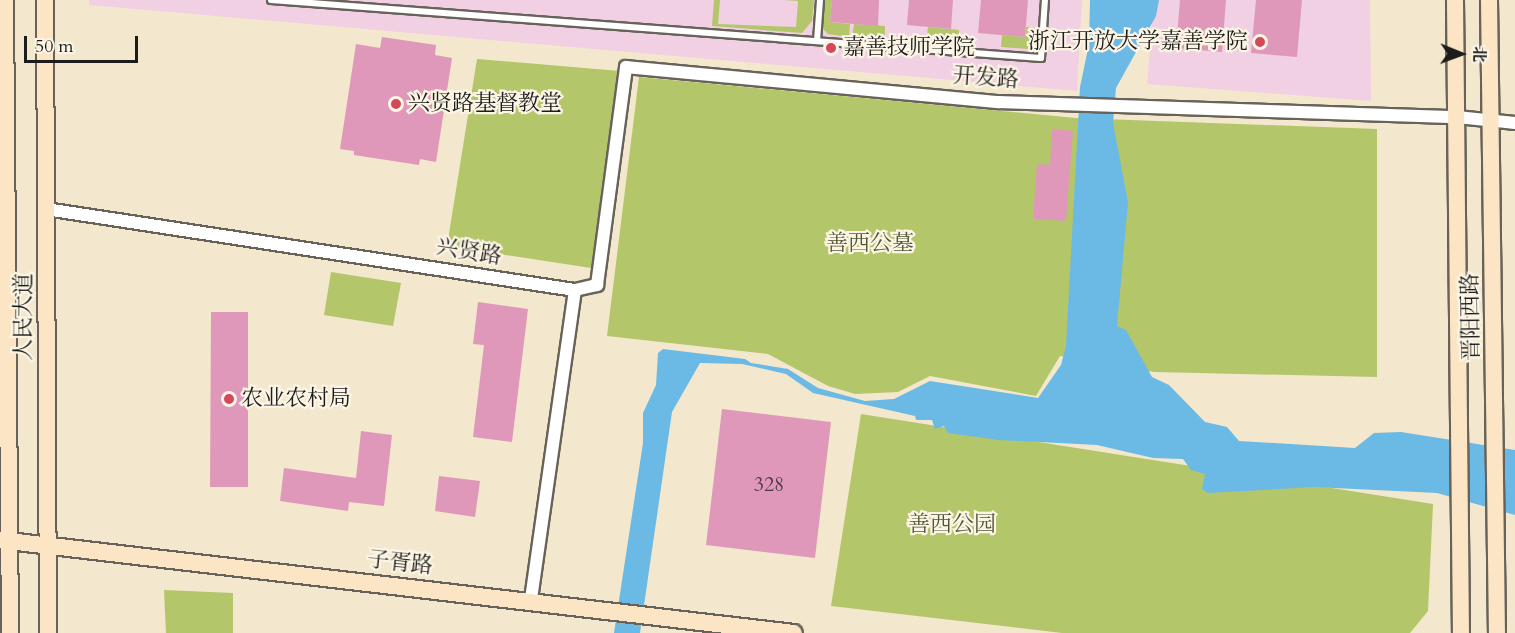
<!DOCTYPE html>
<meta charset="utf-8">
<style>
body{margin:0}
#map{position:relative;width:1515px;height:633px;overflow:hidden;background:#f3e8cd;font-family:Cardo,"Noto Serif SC",serif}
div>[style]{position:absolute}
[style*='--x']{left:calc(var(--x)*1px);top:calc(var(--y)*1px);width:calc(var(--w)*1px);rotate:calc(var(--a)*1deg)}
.built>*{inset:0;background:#f1d0e3}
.green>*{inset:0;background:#b3c66a}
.water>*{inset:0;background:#6abae5}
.building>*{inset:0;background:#df98b9}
.roads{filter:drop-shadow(2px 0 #67635a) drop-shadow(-2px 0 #67635a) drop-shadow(0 2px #67635a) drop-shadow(0 -2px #67635a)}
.lane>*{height:6px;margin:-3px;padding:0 3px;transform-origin:3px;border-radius:3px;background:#fff}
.street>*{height:12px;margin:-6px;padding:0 6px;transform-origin:6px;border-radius:6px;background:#fff}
.secondary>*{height:16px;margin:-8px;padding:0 8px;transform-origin:8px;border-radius:8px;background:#fce5c4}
.dots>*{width:16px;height:16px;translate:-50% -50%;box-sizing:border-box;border:3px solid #fcf5e5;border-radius:50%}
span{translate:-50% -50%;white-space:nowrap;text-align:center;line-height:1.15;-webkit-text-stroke:4.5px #fcf5e5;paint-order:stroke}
.number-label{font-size:20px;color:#4d3b43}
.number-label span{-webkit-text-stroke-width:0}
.poi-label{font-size:22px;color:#1c1c1c}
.right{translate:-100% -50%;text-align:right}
.left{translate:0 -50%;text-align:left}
.street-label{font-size:22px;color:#1c1c1c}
.park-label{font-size:22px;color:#515837}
.north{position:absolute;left:1431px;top:24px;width:60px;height:60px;-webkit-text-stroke:4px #fcf5e5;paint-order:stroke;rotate:91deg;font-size:16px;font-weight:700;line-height:24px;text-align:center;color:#1c1c1c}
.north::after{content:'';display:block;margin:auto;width:21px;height:27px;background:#1c1c1c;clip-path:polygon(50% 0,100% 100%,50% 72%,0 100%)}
.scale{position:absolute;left:24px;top:36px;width:114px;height:27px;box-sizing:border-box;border:3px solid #1c1c1c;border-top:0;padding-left:8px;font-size:18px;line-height:21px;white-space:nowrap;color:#1c1c1c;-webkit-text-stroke:4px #fcf5e5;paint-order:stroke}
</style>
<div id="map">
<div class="built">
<div style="clip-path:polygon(89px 0,1082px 0,1077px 91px,89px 5px)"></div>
<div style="clip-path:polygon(1154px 0,1370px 0,1371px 101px,1147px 84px)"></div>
</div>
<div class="green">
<div style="clip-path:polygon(714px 0,720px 0,718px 24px,796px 27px,798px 1px,784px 0,814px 0,812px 21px,802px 33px,712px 26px)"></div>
<div style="clip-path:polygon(823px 0,832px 0,830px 22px,850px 24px,849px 37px,828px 34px,823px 29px)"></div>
<div style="clip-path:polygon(854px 24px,885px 26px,885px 36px,852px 37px)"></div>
<div style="clip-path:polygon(928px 27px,959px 30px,958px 44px,926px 42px)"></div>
<div style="clip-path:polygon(1026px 27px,1035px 28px,1035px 43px,1028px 49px,1001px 47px,1002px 35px,1025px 37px)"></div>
<div style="clip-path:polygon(477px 59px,620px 71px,591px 268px,447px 246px)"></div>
<div style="clip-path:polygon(639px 77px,1076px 118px,1377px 129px,1377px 377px,1154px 372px,1060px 356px,1036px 396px,930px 376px,898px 392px,855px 394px,828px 386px,768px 354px,607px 336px)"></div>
<div style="clip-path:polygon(331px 272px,401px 283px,393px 326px,324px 315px)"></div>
<div style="clip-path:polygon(861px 414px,1433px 504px,1428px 611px,1410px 633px,1062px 633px,831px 606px)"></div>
<div style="clip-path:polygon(164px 590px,233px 593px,233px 633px,166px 633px)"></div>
</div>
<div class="water">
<div style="clip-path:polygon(1090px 0,1159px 0,1156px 16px,1116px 88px,1113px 123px,1128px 202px,1117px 326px,1126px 330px,1152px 377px,1169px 385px,1205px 422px,1227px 427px,1239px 441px,1355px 448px,1374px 433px,1401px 432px,1515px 450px,1515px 515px,1437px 493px,1314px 487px,1208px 493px,1202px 489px,1205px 474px,1191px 470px,1183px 459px,1153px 458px,1097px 445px,999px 440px,948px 433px,944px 426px,935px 429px,932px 420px,916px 420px,915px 416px,813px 393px,786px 374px,742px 364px,700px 363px,672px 412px,640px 633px,614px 633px,643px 443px,643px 413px,656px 385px,658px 353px,663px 349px,745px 359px,751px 363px,788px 369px,818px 388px,865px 401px,894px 399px,930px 381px,1038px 398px,1061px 365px,1066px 346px,1080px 87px,1089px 44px)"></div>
</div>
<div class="building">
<div style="clip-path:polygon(832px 0,879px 0,878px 26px,830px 22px)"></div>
<div style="clip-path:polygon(909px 0,953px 0,951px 29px,907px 25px)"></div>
<div style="clip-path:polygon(981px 0,1028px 0,1025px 37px,978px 33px)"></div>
<div style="clip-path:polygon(1180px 0,1226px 0,1222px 52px,1176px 48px)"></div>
<div style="clip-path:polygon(1256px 0,1302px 0,1297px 57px,1251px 53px)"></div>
<div style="clip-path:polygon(382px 37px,436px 45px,435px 55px,452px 58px,436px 162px,420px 159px,419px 165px,354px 155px,354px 151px,340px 149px,356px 44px,380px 48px)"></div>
<div style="clip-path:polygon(1052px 129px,1073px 131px,1066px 221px,1033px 219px,1037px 164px,1050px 165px)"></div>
<div style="clip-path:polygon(478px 302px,528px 309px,512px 442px,473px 437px,484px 345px,473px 344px)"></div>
<div style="clip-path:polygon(211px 312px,248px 312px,248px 487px,210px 487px)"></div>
<div style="clip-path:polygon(722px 409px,831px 422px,815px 558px,706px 545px)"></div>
<div style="clip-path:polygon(361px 431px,392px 435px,384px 506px,349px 502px,348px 511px,280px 501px,284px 468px,356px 478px)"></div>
<div style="clip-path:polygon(439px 476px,480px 481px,475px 517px,435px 511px)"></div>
</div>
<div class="roads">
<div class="lane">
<div style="--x:271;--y:0;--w:772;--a:4.31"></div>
<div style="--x:1041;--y:58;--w:58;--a:-86.1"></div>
<div style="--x:817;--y:41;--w:41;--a:-85.8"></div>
</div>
<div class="street">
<div style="--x:46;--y:209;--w:535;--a:8.71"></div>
<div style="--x:575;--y:290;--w:314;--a:98.1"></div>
<div style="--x:575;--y:290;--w:23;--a:-13"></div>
<div style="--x:597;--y:285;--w:220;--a:-82.4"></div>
<div style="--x:626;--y:67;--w:374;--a:5.4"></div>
<div style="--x:998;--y:102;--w:459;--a:1.9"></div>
<div style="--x:1457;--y:117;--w:58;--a:5.9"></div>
</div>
<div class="secondary">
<div style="--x:5;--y:0;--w:633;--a:89.55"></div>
<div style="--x:45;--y:0;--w:633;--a:89.73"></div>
<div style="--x:1455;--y:0;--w:633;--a:89.46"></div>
<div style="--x:1489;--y:0;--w:633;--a:89.28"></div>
<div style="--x:0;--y:540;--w:799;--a:6.68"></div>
</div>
</div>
<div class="dots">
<div style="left:1260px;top:42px;background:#d1495b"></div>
<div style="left:831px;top:48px;background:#d1495b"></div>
<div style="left:396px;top:104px;background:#d1495b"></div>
<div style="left:229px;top:399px;background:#d1495b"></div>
</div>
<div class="number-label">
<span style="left:769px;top:484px">328</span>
</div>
<div class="poi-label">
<span class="right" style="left:1248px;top:42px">浙江开放大学嘉善学院</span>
<span class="left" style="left:843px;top:48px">嘉善技师学院</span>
<span class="left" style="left:408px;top:104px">兴贤路基督教堂</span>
<span class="left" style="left:241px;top:399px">农业农村局</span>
</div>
<div class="street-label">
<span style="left:986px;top:78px;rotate:4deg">开发路</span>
<span style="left:469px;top:252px;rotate:9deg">兴贤路</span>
<span style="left:24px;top:317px;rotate:-90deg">人民大道</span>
<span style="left:1471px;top:317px;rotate:-91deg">晋阳西路</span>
<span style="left:400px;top:563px;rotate:6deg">子胥路</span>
</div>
<div class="park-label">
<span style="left:870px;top:244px">善西公墓</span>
<span style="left:952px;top:525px">善西公园</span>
</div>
<div class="north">北</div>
<div class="scale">50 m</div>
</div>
